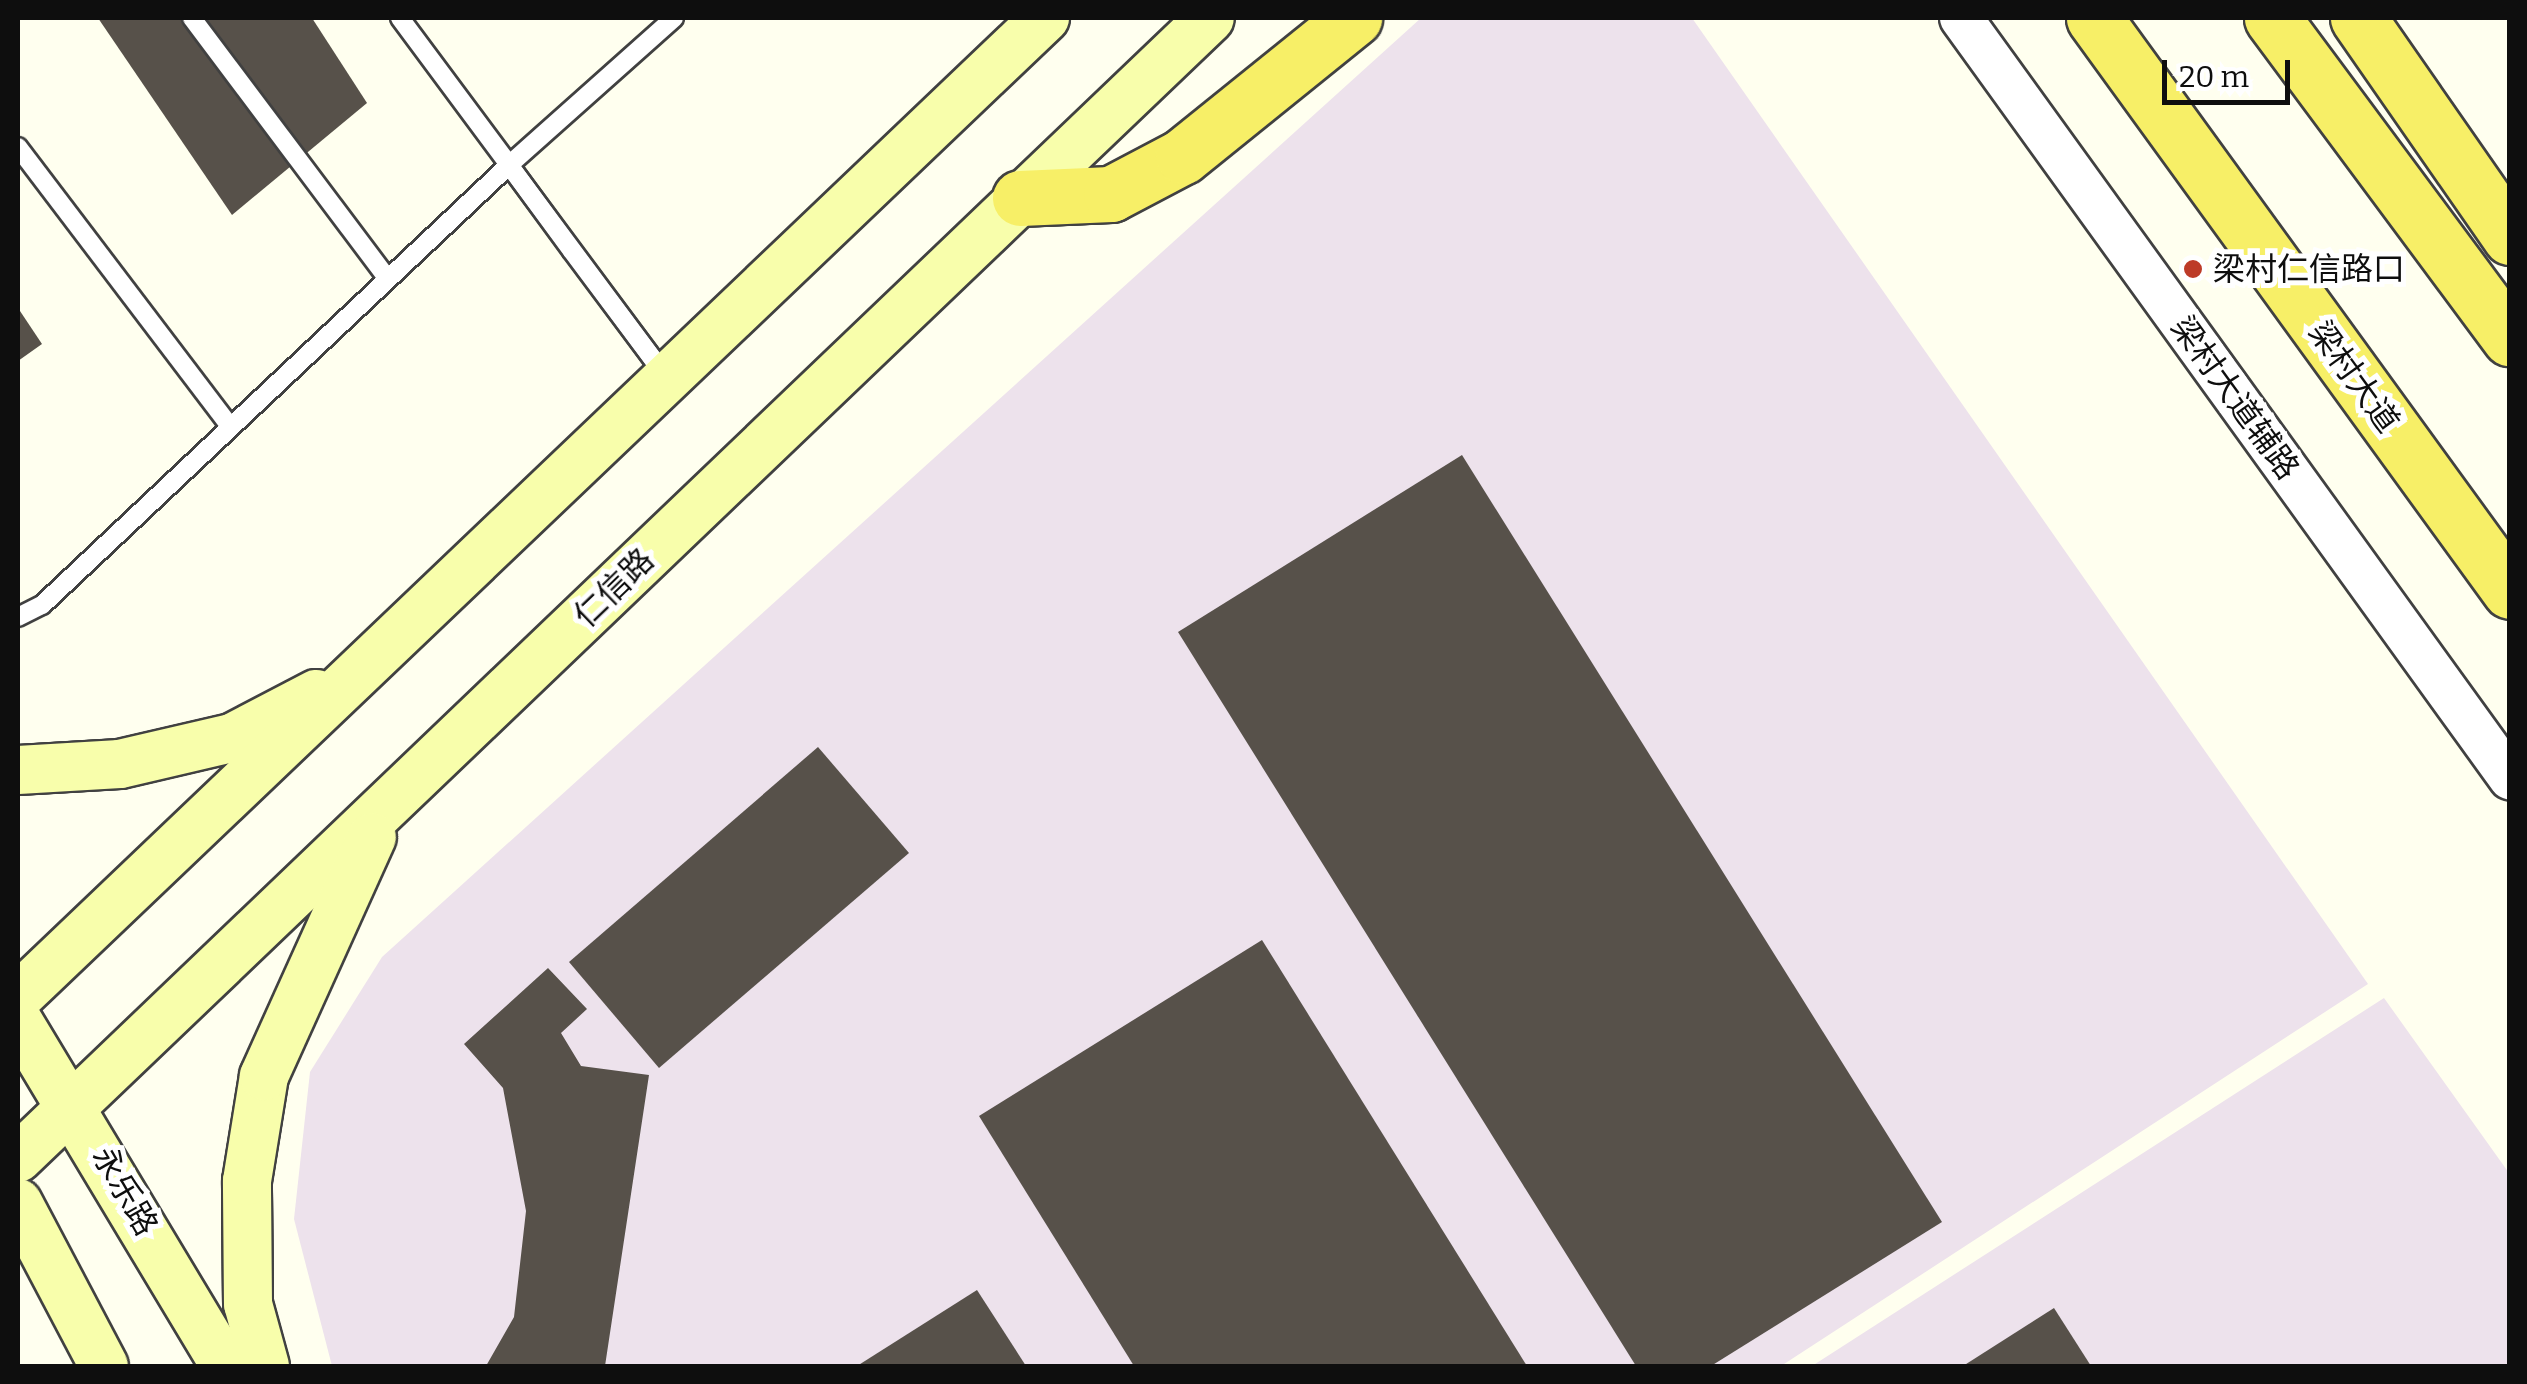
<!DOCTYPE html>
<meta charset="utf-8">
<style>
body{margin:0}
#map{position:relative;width:2527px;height:1384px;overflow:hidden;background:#ffffef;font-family:Bitter,"Noto Sans SC",serif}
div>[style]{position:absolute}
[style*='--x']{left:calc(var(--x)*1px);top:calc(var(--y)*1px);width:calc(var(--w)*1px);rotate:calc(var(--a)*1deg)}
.industrial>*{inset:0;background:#ede2ec}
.building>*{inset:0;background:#57514a}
.roads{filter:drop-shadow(2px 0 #414141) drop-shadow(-2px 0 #414141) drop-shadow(0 2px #414141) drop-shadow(0 -2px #414141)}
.service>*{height:18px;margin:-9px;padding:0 9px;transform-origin:9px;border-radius:9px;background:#fff}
.tertiary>*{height:42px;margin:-21px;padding:0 21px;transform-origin:21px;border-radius:21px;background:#fff}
.secondary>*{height:48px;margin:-24px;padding:0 24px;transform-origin:24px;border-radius:24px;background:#f8feab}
.primary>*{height:55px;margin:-27.5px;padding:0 27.5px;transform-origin:27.5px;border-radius:27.5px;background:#f7ef67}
.dots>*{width:28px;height:28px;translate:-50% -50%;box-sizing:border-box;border:5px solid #fff;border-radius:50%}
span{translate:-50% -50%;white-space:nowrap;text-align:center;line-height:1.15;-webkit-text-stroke:10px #fff;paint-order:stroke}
.poi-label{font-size:32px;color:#0e0e0e}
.left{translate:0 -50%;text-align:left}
.street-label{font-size:32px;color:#0e0e0e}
.frame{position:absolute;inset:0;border:20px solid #0e0e0e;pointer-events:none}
.scale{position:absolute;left:2162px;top:60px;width:128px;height:45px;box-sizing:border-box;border:5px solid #0e0e0e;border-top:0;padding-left:12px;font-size:30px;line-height:35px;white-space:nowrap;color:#0e0e0e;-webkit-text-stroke:8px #fff;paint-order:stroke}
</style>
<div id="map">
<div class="industrial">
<div style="clip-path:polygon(1421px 18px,1692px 18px,2368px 984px,1781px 1366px,332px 1366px,294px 1219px,310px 1072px,382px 957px)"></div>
<div style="clip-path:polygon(2384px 998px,2509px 1173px,2509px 1366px,1812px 1366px)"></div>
</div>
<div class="building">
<div style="clip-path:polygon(98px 18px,312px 18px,367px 103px,232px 215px)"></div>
<div style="clip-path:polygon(18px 308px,42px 344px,18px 361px)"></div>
<div style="clip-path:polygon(1462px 455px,1942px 1222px,1711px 1366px,1636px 1366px,1178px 632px)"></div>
<div style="clip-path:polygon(818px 747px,909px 853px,659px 1068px,569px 962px)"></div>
<div style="clip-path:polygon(1262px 940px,1527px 1366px,1134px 1366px,979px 1116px)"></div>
<div style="clip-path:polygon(548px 968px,587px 1009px,561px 1033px,581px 1066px,649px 1075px,605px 1366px,486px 1366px,514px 1317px,526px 1211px,503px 1088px,464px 1044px)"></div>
<div style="clip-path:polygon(977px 1290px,1026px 1366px,857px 1366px)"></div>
<div style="clip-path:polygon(2054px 1308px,2091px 1366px,1963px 1366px)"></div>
</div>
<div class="roads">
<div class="service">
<div style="--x:192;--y:18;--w:325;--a:53.1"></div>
<div style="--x:400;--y:18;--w:183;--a:53.4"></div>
<div style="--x:509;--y:165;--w:221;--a:-41.7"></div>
<div style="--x:18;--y:147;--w:349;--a:52.8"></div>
<div style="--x:509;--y:165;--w:270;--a:53.4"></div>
<div style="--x:670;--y:382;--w:164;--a:-126.8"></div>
<div style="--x:572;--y:251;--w:107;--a:-126.2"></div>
<div style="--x:18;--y:617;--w:27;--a:-27"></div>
<div style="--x:42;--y:605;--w:642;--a:-43.29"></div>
</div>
<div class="tertiary">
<div style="--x:1961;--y:18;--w:938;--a:54.16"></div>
</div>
<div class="secondary">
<div style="--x:18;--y:770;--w:102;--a:-3.4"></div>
<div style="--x:120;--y:764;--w:115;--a:-13.1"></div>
<div style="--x:232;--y:738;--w:95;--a:-27.6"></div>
<div style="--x:18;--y:997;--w:1419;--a:-43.63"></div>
<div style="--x:18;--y:1021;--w:402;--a:59"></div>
<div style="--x:18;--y:1158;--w:1649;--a:-43.72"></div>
<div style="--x:18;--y:1203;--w:184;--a:62.2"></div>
<div style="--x:265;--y:1366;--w:64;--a:-105.3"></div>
<div style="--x:248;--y:1304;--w:123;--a:-90.5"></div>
<div style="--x:247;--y:1181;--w:106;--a:-80.8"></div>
<div style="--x:264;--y:1076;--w:262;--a:-65.7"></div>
</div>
<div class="primary">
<div style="--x:2094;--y:18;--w:708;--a:54.02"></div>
<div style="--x:2272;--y:18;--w:399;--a:53.4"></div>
<div style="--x:2358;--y:18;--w:267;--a:55.2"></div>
<div style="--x:1020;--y:198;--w:91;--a:-2.5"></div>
<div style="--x:1111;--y:194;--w:81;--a:-27.8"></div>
<div style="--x:1183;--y:156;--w:220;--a:-38.9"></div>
</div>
</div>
<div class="dots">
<div style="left:2193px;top:269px;background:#bd3b27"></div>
</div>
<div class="poi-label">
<span class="left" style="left:2213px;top:269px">梁村仁信路口</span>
</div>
<div class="street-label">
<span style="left:2354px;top:377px;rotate:54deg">梁村大道</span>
<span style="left:2235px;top:398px;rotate:54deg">梁村大道辅路</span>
<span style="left:614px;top:588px;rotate:-44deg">仁信路</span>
<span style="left:125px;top:1191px;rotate:60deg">永乐路</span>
</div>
<div class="frame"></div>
<div class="scale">20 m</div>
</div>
